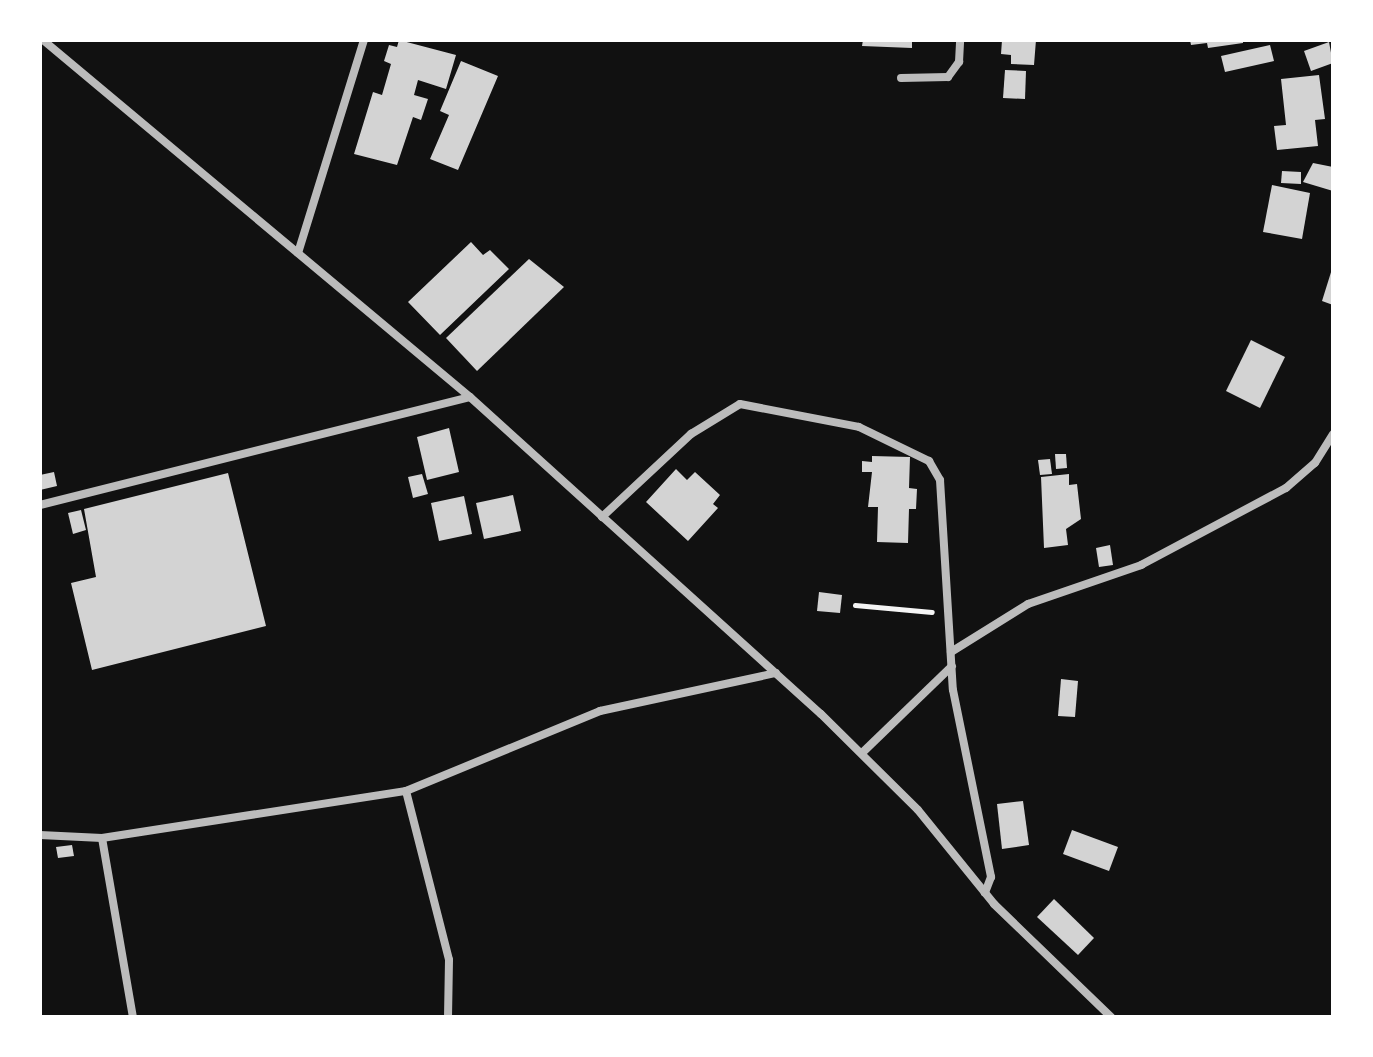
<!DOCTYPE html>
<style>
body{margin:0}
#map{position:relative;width:1373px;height:1057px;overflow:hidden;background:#111;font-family:"Fira Sans Condensed",sans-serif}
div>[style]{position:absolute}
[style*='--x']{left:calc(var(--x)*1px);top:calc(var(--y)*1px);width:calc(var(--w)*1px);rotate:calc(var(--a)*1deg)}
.building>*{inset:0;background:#d3d3d3}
.path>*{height:5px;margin:-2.5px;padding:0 2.5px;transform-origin:2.5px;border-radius:2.5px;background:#f5f5f5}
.minor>*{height:8px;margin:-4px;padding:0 4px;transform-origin:4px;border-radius:4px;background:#bcbcbc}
span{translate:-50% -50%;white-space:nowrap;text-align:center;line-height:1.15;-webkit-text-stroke:6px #fff;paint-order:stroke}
.frame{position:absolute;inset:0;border:42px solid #fff;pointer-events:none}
</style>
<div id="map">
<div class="building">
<div style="clip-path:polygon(399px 40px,456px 55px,446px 89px,418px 80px,414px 95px,428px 99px,421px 120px,413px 117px,397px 165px,354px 154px,373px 92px,382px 95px,391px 64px,384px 61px,389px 45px,397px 47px)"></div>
<div style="clip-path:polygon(863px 40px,912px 40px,912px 48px,862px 46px)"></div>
<div style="clip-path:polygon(1002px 40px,1036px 40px,1034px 65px,1011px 64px,1011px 55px,1001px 54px)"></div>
<div style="clip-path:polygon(1190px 40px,1243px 40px,1243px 43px,1208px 48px,1207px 43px,1191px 45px)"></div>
<div style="clip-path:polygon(1329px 42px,1333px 63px,1311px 71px,1304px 51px)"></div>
<div style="clip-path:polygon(1270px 45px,1274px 61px,1225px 72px,1221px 56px)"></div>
<div style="clip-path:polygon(461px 61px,498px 76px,458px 170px,430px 159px,449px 115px,440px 111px)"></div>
<div style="clip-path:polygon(1005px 70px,1026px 71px,1025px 99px,1003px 98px)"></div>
<div style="clip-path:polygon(1319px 75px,1325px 119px,1315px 120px,1318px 146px,1277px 150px,1274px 126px,1286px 125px,1281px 79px)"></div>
<div style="clip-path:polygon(1313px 163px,1333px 167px,1333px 191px,1303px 182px)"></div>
<div style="clip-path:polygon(1282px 171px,1301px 172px,1301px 184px,1281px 183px)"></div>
<div style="clip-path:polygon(1272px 185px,1310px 193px,1302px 239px,1263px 232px)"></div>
<div style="clip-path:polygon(471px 242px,483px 255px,490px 250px,509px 269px,440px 335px,408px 302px)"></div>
<div style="clip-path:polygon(529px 259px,564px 287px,477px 371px,446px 338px)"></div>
<div style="clip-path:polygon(1332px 269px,1333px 269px,1333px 305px,1322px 301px)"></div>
<div style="clip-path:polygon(1251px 340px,1285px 357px,1260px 408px,1226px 391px)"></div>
<div style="clip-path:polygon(449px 428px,459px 472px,427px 480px,417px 437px)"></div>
<div style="clip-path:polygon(1055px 454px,1066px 454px,1067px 468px,1056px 469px)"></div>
<div style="clip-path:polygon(872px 456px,910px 457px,909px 488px,917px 489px,916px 509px,909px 509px,908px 543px,877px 542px,878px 507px,868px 507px,872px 472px,862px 472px,862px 461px,872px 462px)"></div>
<div style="clip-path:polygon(1050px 459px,1052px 474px,1040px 475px,1038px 460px)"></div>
<div style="clip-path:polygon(676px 469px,687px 480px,695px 472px,720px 495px,713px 504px,718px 508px,688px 541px,646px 502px)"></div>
<div style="clip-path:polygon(54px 472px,57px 486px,40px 490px,40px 475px)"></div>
<div style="clip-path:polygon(228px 473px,266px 626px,92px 670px,71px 583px,96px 577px,84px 509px)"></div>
<div style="clip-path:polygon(422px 474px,428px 494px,413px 498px,408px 477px)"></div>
<div style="clip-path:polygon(1069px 474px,1069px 485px,1077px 484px,1081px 519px,1066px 529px,1068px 545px,1044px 548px,1041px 477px)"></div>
<div style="clip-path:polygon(513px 495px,521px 531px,484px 539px,476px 503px)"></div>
<div style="clip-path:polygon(464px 496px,472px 534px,439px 541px,431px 503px)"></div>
<div style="clip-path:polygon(81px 510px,86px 530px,73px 534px,68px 513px)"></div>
<div style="clip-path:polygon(1110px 545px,1113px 565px,1099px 567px,1096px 548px)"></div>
<div style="clip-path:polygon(819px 592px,842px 595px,840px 613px,817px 611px)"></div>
<div style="clip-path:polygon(1061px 679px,1078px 681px,1075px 717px,1058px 716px)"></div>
<div style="clip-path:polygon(1023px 801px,1029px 845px,1002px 849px,997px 804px)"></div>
<div style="clip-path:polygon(1072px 830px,1118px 847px,1109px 871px,1063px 854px)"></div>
<div style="clip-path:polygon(72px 845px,74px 856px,58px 858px,56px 847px)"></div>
<div style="clip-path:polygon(1054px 899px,1094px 938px,1078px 955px,1037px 917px)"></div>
</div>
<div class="path">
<div style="--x:855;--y:605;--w:77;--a:5.2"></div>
</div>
<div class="minor">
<div style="--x:43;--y:40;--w:557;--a:39.9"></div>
<div style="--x:470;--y:397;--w:473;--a:42.1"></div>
<div style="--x:821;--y:714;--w:136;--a:44.7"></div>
<div style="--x:918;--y:810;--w:121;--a:51"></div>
<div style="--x:994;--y:904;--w:163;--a:44"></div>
<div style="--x:901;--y:78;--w:47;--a:-1.2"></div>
<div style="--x:948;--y:77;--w:19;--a:-54"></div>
<div style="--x:959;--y:62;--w:22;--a:-87"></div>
<div style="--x:298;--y:253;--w:223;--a:-72.8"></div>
<div style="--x:40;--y:505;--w:443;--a:-14.1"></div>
<div style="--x:602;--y:517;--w:122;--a:-43"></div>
<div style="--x:691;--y:434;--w:57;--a:-31.5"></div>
<div style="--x:740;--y:404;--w:121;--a:10.9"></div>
<div style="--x:859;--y:427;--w:78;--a:25.9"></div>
<div style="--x:929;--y:461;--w:22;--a:60"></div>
<div style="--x:940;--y:480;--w:210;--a:86.5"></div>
<div style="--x:953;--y:690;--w:191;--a:78.5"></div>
<div style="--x:991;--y:877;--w:17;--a:111"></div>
<div style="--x:951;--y:652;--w:91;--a:-31.9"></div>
<div style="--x:1028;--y:604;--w:120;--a:-19"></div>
<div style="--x:1141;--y:565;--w:164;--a:-28"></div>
<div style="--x:1286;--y:488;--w:38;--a:-41"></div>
<div style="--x:1315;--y:463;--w:34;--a:-58"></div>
<div style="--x:862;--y:753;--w:125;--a:-44"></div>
<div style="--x:406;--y:791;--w:174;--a:75.7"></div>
<div style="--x:449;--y:960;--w:57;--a:91"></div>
<div style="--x:40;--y:835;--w:62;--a:2.8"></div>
<div style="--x:102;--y:838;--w:308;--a:-8.8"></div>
<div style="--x:406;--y:791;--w:210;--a:-22.4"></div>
<div style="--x:600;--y:711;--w:180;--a:-12.2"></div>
<div style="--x:102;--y:838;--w:182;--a:80.2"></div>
</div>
<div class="frame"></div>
</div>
